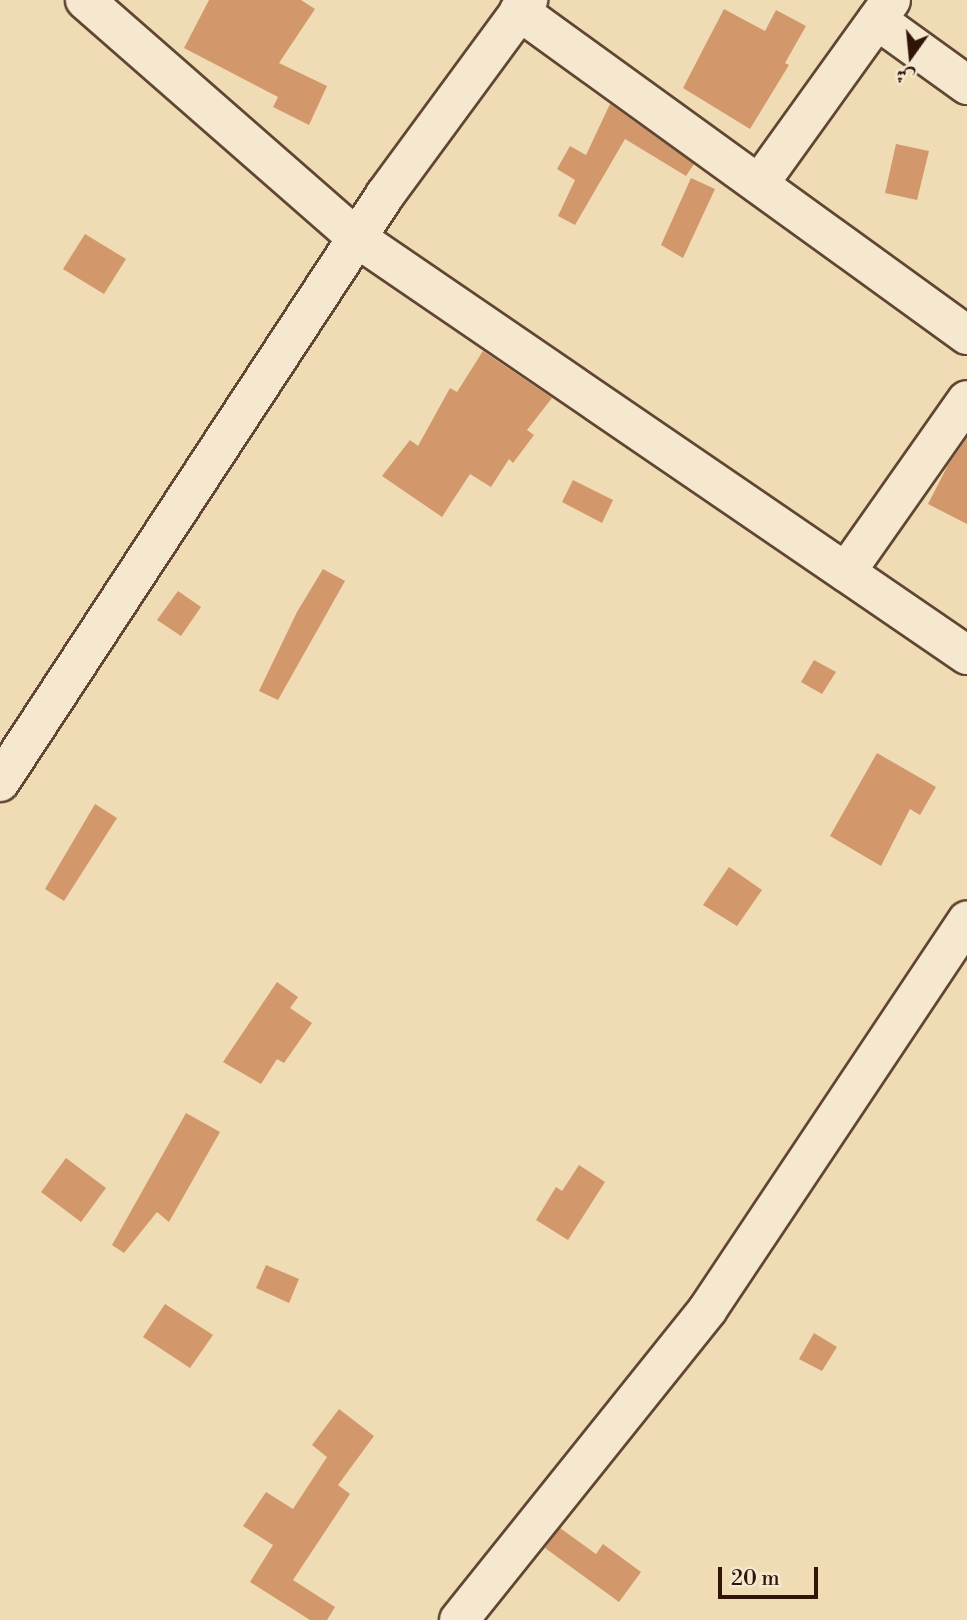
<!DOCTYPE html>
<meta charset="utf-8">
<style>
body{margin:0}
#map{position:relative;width:967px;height:1620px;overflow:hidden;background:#f0dcb4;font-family:"Libre Bodoni",Amiri,serif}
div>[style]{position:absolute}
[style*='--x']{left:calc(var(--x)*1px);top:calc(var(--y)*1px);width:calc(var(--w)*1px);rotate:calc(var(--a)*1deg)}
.building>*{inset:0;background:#d3976c}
.roads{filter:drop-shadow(2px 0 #604633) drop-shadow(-2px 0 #604633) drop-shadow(0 2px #604633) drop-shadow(0 -2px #604633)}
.minor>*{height:38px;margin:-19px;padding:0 19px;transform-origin:19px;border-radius:19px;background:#f5e8ce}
span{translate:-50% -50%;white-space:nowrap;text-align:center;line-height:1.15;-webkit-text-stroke:5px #f5e8ce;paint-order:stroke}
.north{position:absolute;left:876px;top:21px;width:70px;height:70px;-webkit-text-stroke:5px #f5e8ce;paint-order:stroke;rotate:195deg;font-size:19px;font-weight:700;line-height:28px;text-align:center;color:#301408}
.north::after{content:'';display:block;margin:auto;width:24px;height:32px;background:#301408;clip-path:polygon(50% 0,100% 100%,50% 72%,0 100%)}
.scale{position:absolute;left:718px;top:1567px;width:100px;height:32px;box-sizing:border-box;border:4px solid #301408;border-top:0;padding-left:9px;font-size:21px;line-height:24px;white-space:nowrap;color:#301408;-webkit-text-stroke:5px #f5e8ce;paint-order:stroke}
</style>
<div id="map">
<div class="building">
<div style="clip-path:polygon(209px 0,301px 0,315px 9px,279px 63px,327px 86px,309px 125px,273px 107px,278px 97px,184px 48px)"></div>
<div style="clip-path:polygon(724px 9px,765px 31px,776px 10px,806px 26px,785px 63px,789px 65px,750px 129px,683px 88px)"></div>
<div style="clip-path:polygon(610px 104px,694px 164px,686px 176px,625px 139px,575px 225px,558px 216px,575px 180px,557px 169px,570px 146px,586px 155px)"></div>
<div style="clip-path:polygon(896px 144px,929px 151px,917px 200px,885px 193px)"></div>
<div style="clip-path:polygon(691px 178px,715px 189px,683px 258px,661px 245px)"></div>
<div style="clip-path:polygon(85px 234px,126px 259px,104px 294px,63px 269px)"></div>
<div style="clip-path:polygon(483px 351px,552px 398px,527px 430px,534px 435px,513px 463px,509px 459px,491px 487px,470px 474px,442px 517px,382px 476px,410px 440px,418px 446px,450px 388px,457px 392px)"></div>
<div style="clip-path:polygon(967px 438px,967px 524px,928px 504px,948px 465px)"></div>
<div style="clip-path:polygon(573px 480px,613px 500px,602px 523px,562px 502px)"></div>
<div style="clip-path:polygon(323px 569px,345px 581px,278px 700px,259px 691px,297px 612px)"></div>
<div style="clip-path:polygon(178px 591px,201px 607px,181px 636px,157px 620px)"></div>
<div style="clip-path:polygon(814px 660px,836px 672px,822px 694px,801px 682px)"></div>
<div style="clip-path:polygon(877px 753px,936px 787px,920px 815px,910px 809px,881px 866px,830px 836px)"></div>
<div style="clip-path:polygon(95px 804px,117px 818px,64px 901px,45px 889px)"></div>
<div style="clip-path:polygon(729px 867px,762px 890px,737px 926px,703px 905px)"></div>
<div style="clip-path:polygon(277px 982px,298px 997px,290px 1008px,312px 1023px,284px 1063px,277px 1059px,261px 1084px,223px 1062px)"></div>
<div style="clip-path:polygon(186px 1113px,220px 1132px,169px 1222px,157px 1212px,124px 1253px,112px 1245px)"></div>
<div style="clip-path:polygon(66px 1158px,106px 1188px,81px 1222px,41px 1192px)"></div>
<div style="clip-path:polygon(579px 1165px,605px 1182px,568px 1240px,536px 1220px,556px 1187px,562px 1191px)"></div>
<div style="clip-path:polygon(266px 1265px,299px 1279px,289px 1303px,256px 1288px)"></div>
<div style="clip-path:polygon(165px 1304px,213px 1335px,190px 1368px,143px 1337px)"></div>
<div style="clip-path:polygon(814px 1333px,837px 1347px,822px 1371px,799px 1359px)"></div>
<div style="clip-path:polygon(339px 1409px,374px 1436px,338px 1485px,350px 1494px,293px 1580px,335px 1607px,327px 1620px,310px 1620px,250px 1582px,273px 1545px,243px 1526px,266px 1492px,293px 1509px,327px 1457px,312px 1445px)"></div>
<div style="clip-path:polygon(560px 1528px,596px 1554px,603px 1544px,641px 1572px,619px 1602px,545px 1548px)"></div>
</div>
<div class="roads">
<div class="minor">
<div style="--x:85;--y:0;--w:361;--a:41.2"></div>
<div style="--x:357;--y:238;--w:739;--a:34.36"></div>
<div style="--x:519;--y:11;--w:553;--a:35.87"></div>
<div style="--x:877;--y:20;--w:111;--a:35.8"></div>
<div style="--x:759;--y:184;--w:226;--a:-54.3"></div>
<div style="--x:846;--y:572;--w:210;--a:-54.9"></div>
<div style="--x:0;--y:782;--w:702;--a:-56.74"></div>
<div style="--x:385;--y:195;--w:242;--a:-53.7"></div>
<div style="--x:459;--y:1620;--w:398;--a:-51.3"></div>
<div style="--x:708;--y:1309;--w:467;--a:-56.3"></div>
</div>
</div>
<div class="north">ش</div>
<div class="scale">20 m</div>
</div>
